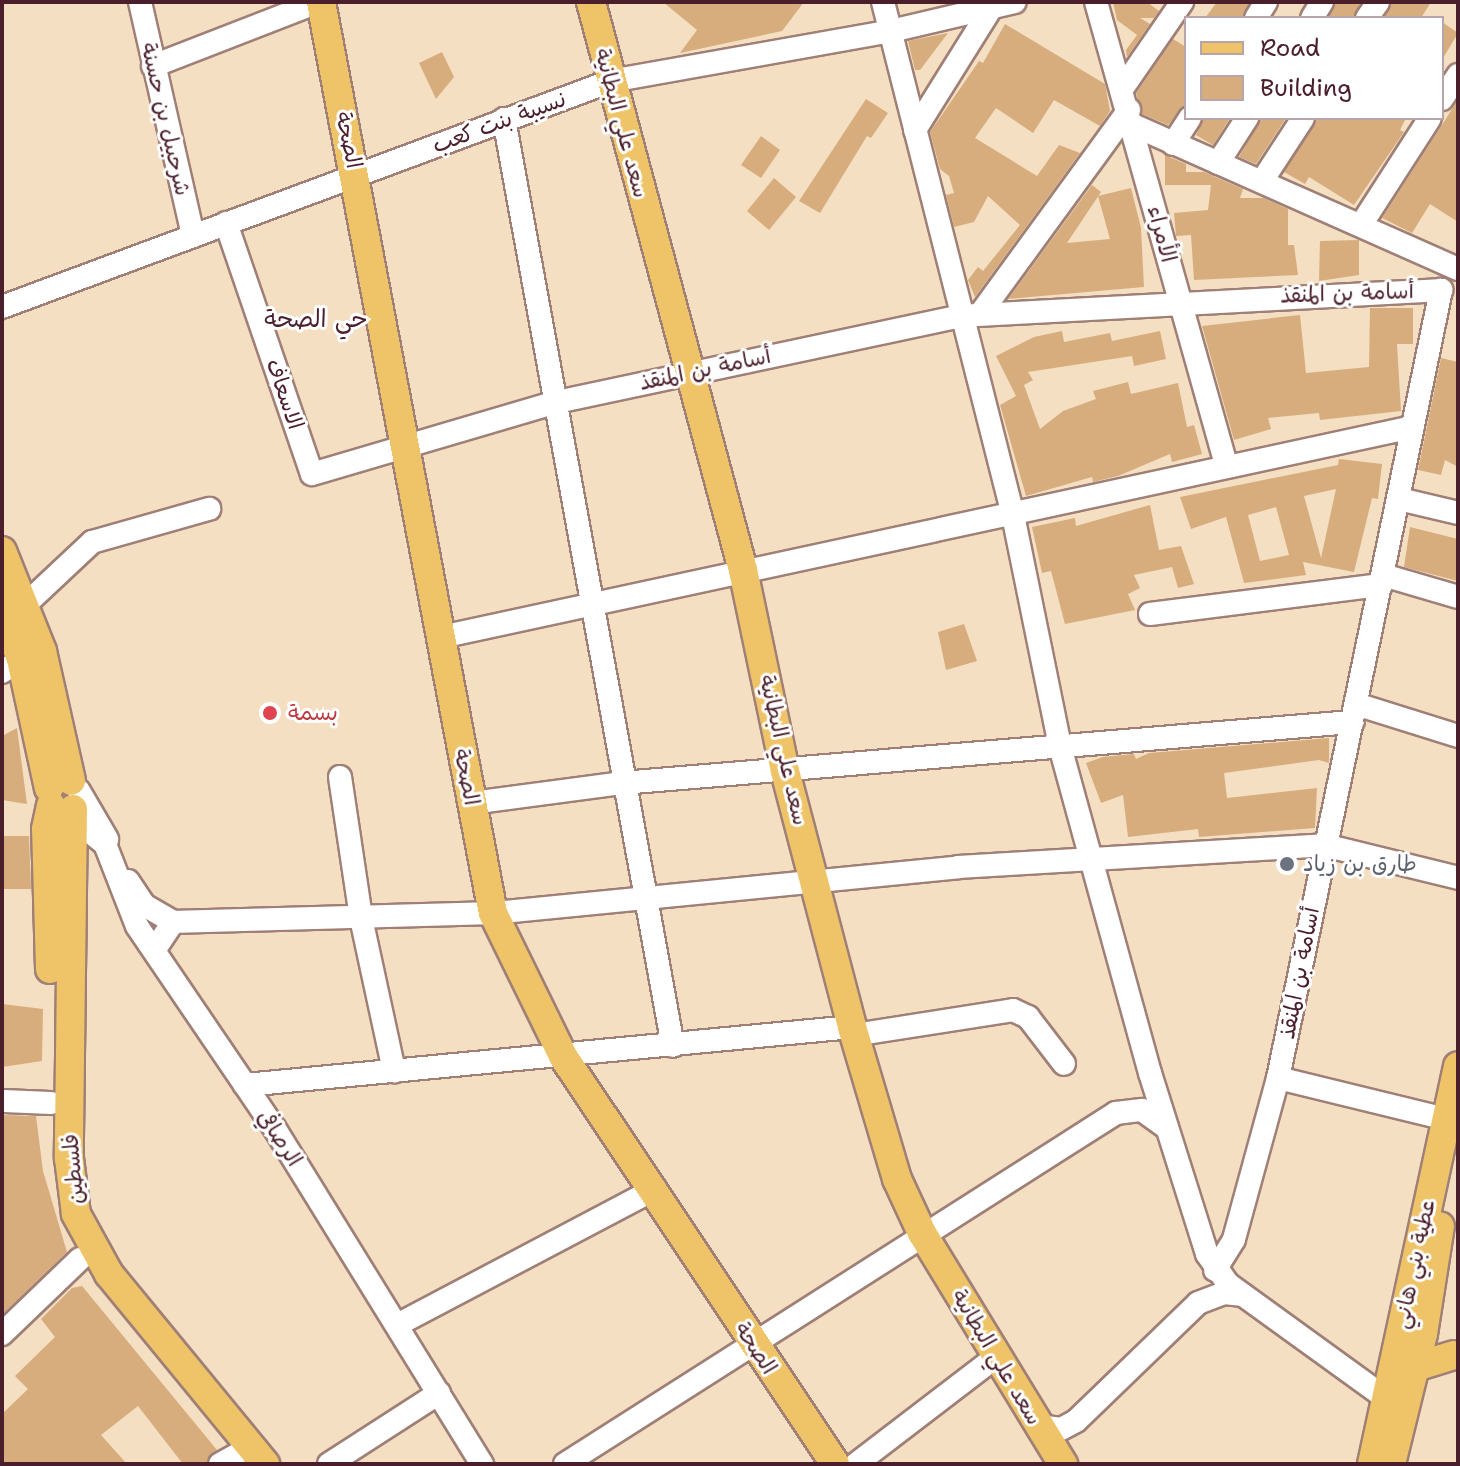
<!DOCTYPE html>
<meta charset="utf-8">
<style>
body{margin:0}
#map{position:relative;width:1460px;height:1466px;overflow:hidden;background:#f4dfc2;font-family:"Shantell Sans","Playpen Sans Arabic",sans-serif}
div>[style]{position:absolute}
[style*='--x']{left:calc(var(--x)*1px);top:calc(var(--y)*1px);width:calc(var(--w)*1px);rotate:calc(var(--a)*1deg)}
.building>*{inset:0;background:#d7ad7e}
.roads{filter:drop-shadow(2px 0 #9f7f76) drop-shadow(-2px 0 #9f7f76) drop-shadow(0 2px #9f7f76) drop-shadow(0 -2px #9f7f76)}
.minor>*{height:22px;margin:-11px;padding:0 11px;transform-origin:11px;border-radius:11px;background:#fff}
.major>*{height:28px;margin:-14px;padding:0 14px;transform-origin:14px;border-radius:14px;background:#efc469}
.dots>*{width:22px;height:22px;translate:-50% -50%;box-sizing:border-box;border:4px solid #fff;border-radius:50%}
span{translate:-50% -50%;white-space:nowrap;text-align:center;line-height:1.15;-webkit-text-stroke:6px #fff;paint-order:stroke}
.street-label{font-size:22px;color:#4a1f2b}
.health-label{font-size:22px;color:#be3a42}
.left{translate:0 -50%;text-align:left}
.worship-label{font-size:22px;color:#5b616d}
.neighbourhood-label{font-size:24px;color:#4a1f2b}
.frame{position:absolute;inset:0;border:4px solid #4a1f2b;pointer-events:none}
.legend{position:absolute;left:1184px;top:16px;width:260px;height:104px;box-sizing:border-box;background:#fff;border:2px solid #b7a5aa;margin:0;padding:10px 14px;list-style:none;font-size:24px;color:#4a1f2b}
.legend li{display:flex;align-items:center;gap:16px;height:40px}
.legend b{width:40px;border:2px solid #b7a5aa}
</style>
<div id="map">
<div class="building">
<div style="clip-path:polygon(663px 2px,804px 2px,782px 31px,680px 53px,697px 30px)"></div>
<div style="clip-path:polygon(1113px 2px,1147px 2px,1159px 11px,1154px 18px,1140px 18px,1150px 24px,1127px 57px,1126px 50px,1137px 35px,1117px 20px)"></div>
<div style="clip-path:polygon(1217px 2px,1250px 2px,1242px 18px,1205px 18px)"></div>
<div style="clip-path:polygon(1336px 2px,1361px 2px,1353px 18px,1328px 18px)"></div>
<div style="clip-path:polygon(1392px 2px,1431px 2px,1421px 18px,1384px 18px)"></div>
<div style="clip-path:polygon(1442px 22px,1458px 33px,1442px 60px)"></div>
<div style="clip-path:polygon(1005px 24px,1105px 84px,1110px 111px,1100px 126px,1054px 100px,1033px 133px,996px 108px,975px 138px,1037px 176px,1059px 145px,1080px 153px,975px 297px,968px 280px,978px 267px,983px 271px,1020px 225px,988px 196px,974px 222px,954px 227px,946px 195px,954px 193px,949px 176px,940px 169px,930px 132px,979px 61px,983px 63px)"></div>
<div style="clip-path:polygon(948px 33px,920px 70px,915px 70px,908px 41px)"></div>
<div style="clip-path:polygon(1173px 39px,1186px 47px,1186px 105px,1168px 125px,1142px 114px,1136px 93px)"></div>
<div style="clip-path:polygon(442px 52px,454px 77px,436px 99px,419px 63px)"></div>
<div style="clip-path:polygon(866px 99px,888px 113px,871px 138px,867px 136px,820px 213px,799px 201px)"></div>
<div style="clip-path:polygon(1458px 100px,1458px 222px,1430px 204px,1412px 233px,1382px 218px)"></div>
<div style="clip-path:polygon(1204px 118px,1230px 118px,1213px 145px,1196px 135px)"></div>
<div style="clip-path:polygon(1261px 118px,1286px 118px,1256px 164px,1239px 157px)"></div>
<div style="clip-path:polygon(1317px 118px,1406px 118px,1400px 130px,1404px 132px,1354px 205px,1309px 177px,1305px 184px,1284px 172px)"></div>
<div style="clip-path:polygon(761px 136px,780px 150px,761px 178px,741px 165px)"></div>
<div style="clip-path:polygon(1165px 155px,1186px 164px,1186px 172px,1204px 172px,1243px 189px,1240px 198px,1264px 198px,1288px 209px,1288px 245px,1294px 245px,1298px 275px,1194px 280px,1191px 235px,1176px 236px,1174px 213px,1208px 210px,1211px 185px,1165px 185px)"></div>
<div style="clip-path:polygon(774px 178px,796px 197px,769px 230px,747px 211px)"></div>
<div style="clip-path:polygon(1092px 185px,1101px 192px,1067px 243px,1110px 239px,1098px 196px,1131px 188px,1141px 228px,1144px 287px,1008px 299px)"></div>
<div style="clip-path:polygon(1359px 240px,1359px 275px,1319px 281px,1320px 241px)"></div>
<div style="clip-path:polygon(1370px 308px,1413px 308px,1413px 344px,1397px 344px,1401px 411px,1320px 420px,1319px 413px,1268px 418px,1271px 429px,1234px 440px,1202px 326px,1300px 315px,1306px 373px,1369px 367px)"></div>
<div style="clip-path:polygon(1062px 331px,1064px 342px,1110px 333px,1112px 341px,1160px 331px,1166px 359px,1134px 366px,1132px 356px,1028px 372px,1033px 380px,1024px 385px,1040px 429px,1063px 411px,1096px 399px,1093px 391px,1128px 382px,1131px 394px,1178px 383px,1187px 427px,1194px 425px,1202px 454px,1172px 462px,1170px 454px,1118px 476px,1093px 482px,1092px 477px,1026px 496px,1000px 405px,1016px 396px,996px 356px,1034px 337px)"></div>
<div style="clip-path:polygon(1441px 358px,1458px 362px,1458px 467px,1445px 460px,1441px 475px,1418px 470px)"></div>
<div style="clip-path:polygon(evenodd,1339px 459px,1382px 464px,1378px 499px,1372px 498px,1354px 572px,1303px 562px,1306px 575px,1244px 583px,1226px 517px,1191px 529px,1180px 497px,1338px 465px,1339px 459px,1336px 489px,1321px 558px,1304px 496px,1336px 489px,1339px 459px,1276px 507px,1289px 555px,1260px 561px,1248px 515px,1276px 507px)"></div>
<div style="clip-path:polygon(1150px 505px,1159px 550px,1181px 546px,1194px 584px,1178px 588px,1172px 567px,1134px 575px,1140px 588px,1128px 594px,1135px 610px,1065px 624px,1051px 571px,1042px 573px,1032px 527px,1075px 518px,1076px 526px)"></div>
<div style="clip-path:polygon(1410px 527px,1458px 539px,1458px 581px,1404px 567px)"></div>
<div style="clip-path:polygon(964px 624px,977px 661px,946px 670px,938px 632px)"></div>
<div style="clip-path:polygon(17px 728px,27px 804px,2px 800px,2px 736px)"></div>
<div style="clip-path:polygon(1329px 738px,1329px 763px,1319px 760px,1224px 773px,1227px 798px,1317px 788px,1315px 828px,1199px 837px,1198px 829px,1128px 837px,1123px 795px,1101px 803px,1086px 763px,1103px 757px,1134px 754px,1136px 759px,1149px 753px)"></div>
<div style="clip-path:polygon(2px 836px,29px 836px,31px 889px,2px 889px)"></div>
<div style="clip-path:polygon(2px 1004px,43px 1009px,42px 1061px,2px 1067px)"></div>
<div style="clip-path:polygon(2px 1115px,36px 1116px,43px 1171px,67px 1252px,2px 1315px)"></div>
<div style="clip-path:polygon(82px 1286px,217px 1450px,206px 1464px,183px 1464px,138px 1406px,101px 1435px,127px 1464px,2px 1464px,2px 1414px,28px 1389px,15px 1376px,55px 1337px,41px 1319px,72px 1288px)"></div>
</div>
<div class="roads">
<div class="minor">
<div style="--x:140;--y:2;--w:240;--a:77.2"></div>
<div style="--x:883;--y:2;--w:529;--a:75.78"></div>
<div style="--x:1013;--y:515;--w:240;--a:78.5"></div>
<div style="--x:1061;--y:750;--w:335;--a:74.6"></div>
<div style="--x:1150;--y:1073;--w:190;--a:72.5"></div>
<div style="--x:1207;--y:1254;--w:37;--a:55"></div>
<div style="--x:1228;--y:1284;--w:193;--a:35.9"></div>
<div style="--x:1096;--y:2;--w:483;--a:74.3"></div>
<div style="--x:1256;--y:18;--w:19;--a:-58"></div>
<div style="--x:1312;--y:18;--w:19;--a:-58"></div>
<div style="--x:1367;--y:18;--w:19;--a:-55"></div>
<div style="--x:153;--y:66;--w:177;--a:-21.2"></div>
<div style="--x:1122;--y:89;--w:106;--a:-55.4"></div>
<div style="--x:1442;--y:99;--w:29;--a:-56"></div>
<div style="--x:504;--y:119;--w:942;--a:79.67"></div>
<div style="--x:1133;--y:125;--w:355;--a:23.9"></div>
<div style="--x:915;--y:130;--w:145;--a:-58"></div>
<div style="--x:1173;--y:144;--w:31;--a:-57"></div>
<div style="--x:1218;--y:163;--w:54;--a:-57.2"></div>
<div style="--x:1262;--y:181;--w:75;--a:-56.9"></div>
<div style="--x:226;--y:223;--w:265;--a:71.1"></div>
<div style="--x:312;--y:474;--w:255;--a:-16.4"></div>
<div style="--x:557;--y:402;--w:413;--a:-12"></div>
<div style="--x:961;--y:316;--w:481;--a:-3.1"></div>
<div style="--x:1361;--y:225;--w:127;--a:-57.2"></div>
<div style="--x:2;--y:307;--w:650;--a:-20.36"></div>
<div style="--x:611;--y:81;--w:284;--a:-10.1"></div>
<div style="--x:891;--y:31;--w:127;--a:-13.2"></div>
<div style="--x:980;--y:314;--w:253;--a:-53.9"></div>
<div style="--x:1399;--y:499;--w:61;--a:13.3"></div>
<div style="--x:1383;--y:575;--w:78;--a:16.3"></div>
<div style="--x:26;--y:604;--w:91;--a:-43.2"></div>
<div style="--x:92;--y:542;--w:122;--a:-15.8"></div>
<div style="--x:1150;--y:614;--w:233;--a:-7.2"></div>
<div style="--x:441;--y:637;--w:994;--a:-12.19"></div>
<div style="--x:2;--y:672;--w:23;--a:-34"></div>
<div style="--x:1356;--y:704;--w:107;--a:17.4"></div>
<div style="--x:340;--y:777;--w:143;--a:81.5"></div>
<div style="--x:361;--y:918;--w:157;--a:77.8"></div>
<div style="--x:79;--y:791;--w:56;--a:59.7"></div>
<div style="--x:472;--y:803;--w:151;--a:-7.6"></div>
<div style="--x:622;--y:783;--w:733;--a:-4.78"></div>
<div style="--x:70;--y:832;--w:20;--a:0"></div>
<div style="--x:90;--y:832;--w:19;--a:39"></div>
<div style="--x:105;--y:844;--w:88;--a:68.7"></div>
<div style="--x:137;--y:926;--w:245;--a:55.8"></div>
<div style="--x:275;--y:1129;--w:394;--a:58.3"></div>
<div style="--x:128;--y:881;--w:29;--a:56"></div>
<div style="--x:144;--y:905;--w:34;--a:30"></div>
<div style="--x:155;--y:949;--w:32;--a:-56"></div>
<div style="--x:173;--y:922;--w:320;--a:-1.6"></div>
<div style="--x:493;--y:913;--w:467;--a:-5.6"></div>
<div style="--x:958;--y:867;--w:367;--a:-3.4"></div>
<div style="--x:1324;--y:845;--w:138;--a:13.8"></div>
<div style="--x:854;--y:1035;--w:161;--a:-8.9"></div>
<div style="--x:1013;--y:1010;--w:17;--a:25"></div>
<div style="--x:1028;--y:1017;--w:59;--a:52.5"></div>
<div style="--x:1278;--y:1078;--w:173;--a:13.7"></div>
<div style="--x:245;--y:1085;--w:610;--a:-5.46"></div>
<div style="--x:2;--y:1101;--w:49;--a:2.3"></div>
<div style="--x:1215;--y:1270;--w:36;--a:-58"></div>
<div style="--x:1234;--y:1239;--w:167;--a:-74.7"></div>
<div style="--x:1278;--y:1078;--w:805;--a:-78.31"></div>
<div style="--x:397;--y:1325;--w:292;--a:-27.8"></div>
<div style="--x:2;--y:1334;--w:108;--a:-43.9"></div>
<div style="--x:1038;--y:1426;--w:23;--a:7"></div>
<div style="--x:1061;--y:1429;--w:17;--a:-28"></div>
<div style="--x:1076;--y:1421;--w:170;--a:-44"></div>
<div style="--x:1198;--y:1303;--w:28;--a:-21"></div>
<div style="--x:1224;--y:1293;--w:19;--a:6"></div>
<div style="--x:220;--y:1464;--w:18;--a:-29"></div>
<div style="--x:329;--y:1464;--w:131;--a:-32.8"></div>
<div style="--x:565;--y:1464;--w:653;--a:-32.5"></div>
<div style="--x:1116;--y:1113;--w:26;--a:-7"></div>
<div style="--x:1142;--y:1110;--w:31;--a:36"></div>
<div style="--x:856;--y:1464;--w:176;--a:-37.4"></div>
</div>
<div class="major">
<div style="--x:321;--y:2;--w:927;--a:79.31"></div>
<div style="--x:493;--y:913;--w:159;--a:63.9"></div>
<div style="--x:563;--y:1056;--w:490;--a:56.3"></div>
<div style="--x:591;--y:2;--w:588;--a:75.02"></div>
<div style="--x:743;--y:570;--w:205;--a:78.2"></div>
<div style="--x:785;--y:771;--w:265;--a:75.3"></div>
<div style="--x:852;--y:1027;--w:159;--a:73.5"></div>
<div style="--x:897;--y:1179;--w:60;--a:65.2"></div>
<div style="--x:922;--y:1233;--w:271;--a:58.6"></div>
<div style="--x:2;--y:551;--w:108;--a:68.2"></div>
<div style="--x:42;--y:651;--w:133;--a:77.4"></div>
<div style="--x:2;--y:608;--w:54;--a:69.6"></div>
<div style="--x:21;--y:659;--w:132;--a:77.8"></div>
<div style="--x:73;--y:809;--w:349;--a:90.7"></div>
<div style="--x:69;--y:1158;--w:56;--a:82.9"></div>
<div style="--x:76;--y:1214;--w:68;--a:61.2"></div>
<div style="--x:109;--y:1274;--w:246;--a:50.6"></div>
<div style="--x:50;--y:969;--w:140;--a:-91.6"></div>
<div style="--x:46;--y:829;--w:24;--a:-78"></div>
<div style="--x:1402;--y:1371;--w:54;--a:-17.1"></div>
<div style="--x:1372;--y:1464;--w:407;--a:-77.8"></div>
<div style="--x:1391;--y:1464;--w:134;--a:-76.2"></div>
<div style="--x:1423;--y:1334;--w:109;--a:-81.1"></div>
</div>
</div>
<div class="dots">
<div style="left:270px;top:713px;background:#e0444e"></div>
<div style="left:1287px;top:864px;background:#6b7280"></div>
</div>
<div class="street-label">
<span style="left:166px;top:119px;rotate:77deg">شرحبيل بن حسنة</span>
<span style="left:499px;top:122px;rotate:-20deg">نسيبة بنت كعب</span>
<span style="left:622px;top:123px;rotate:75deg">سعد علي البطانية</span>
<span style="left:349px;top:140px;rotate:78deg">الصحة</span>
<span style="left:1162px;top:234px;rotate:75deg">الأمراء</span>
<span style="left:1347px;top:293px;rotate:-2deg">أسامة بن المنقذ</span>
<span style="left:705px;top:369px;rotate:-12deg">أسامة بن المنقذ</span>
<span style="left:285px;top:394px;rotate:71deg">الاسعاف</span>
<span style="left:784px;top:750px;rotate:77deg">سعد علي البطانية</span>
<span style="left:467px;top:777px;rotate:79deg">الصحة</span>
<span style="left:1299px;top:973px;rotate:-79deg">أسامة بن المنقذ</span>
<span style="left:280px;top:1138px;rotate:57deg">الرصافي</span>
<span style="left:73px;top:1169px;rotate:-95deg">فلسطين</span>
<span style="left:1414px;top:1264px;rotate:-78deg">عطية بني هاني</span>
<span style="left:756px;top:1348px;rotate:57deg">الصحة</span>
<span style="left:997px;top:1357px;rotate:59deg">سعد علي البطانية</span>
</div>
<div class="health-label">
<span class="left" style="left:288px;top:713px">بسمة</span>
</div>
<div class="worship-label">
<span class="left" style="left:1303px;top:864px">طارق بن زياد</span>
</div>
<div class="neighbourhood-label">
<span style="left:316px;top:320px">حي الصحة</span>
</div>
<div class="frame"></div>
<ul class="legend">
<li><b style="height:10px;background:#efc469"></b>Road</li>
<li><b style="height:22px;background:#d7ad7e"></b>Building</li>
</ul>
</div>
